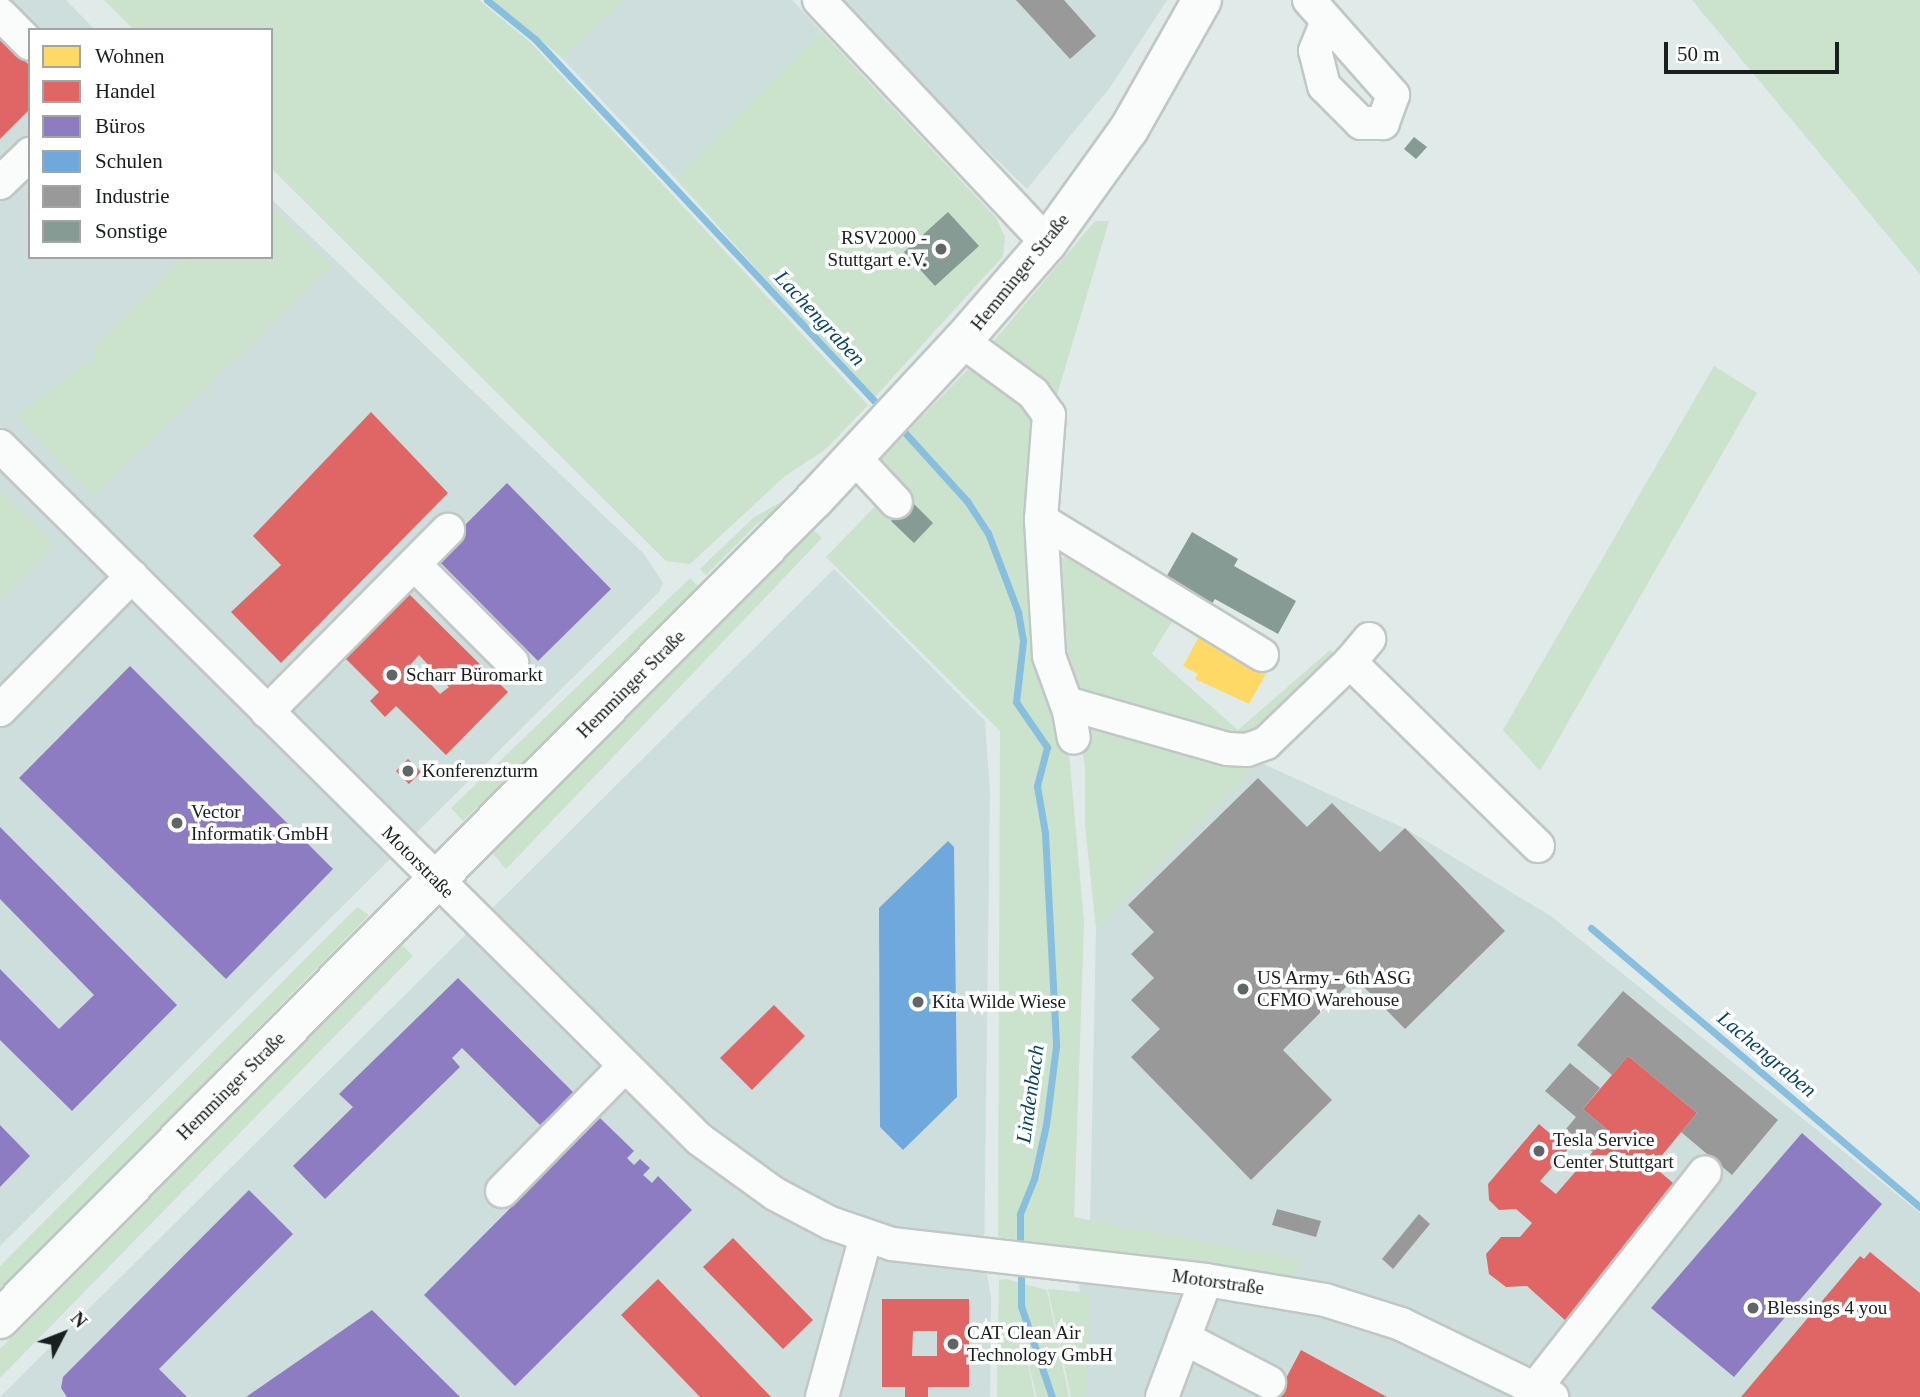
<!DOCTYPE html>
<meta charset="utf-8">
<style>
body{margin:0}
#map{position:relative;width:1920px;height:1397px;overflow:hidden;background:#e0eae8;font-family:"Times New Roman",serif}
div>[style]{position:absolute}
[style*='--x']{left:calc(var(--x)*1px);top:calc(var(--y)*1px);width:calc(var(--w)*1px);rotate:calc(var(--a)*1deg)}
.built>*{inset:0;background:#cddedc}
.green>*{inset:0;background:#cbe2cc}
.homes>*{inset:0;background:#ffd966}
.shops>*{inset:0;background:#e06666}
.offices>*{inset:0;background:#8e7cc3}
.schools>*{inset:0;background:#6fa8dc}
.industry>*{inset:0;background:#999}
.stream>*{height:7px;margin:-3.5px;padding:0 3.5px;transform-origin:3.5px;border-radius:3.5px;background:#88bfde}
.building>*{inset:0;background:#859b94}
.roads{filter:drop-shadow(2px 0 #c0c7c5) drop-shadow(-2px 0 #c0c7c5) drop-shadow(0 2px #c0c7c5) drop-shadow(0 -2px #c0c7c5)}
.minor>*{height:32px;margin:-16px;padding:0 16px;transform-origin:16px;border-radius:16px;background:#fafcfc}
.major>*{height:38px;margin:-19px;padding:0 19px;transform-origin:19px;border-radius:19px;background:#fafcfc}
.dots>*{width:19px;height:19px;translate:-50% -50%;box-sizing:border-box;border:4px solid #fff;border-radius:50%}
span{translate:-50% -50%;white-space:nowrap;text-align:center;line-height:1.15;-webkit-text-stroke:7px #fff;paint-order:stroke}
.poi-label{font-size:19px;color:#191f1e}
.right{translate:-100% -50%;text-align:right}
.left{translate:0 -50%;text-align:left}
.street-label{font-size:19px;color:#191f1e}
.water-label{font-size:21px;color:#074664;font-style:italic}
.legend{position:absolute;left:28px;top:28px;width:245px;height:231px;box-sizing:border-box;background:#fff;border:2px solid #a3a5a5;margin:0;padding:9px 12px;list-style:none;font-size:21px;color:#191f1e}
.legend li{display:flex;align-items:center;gap:14px;height:35px}
.legend b{width:35px;border:2px solid #a3a5a5}
.north{position:absolute;left:28px;top:1299px;width:70px;height:70px;-webkit-text-stroke:5px #fff;paint-order:stroke;rotate:48deg;font-size:19px;font-weight:700;line-height:28px;text-align:center;color:#191f1e}
.north::after{content:'';display:block;margin:auto;width:24px;height:32px;background:#191f1e;clip-path:polygon(50% 0,100% 100%,50% 72%,0 100%)}
.scale{position:absolute;left:1664px;top:42px;width:175px;height:32px;box-sizing:border-box;border:4px solid #191f1e;border-top:0;padding-left:9px;font-size:21px;line-height:24px;white-space:nowrap;color:#191f1e;-webkit-text-stroke:5px #fff;paint-order:stroke}
</style>
<div id="map">
<div class="built">
<div style="clip-path:polygon(0 0,66px 0,95px 30px,30px 30px,30px 257px,271px 257px,271px 199px,644px 554px,663px 583px,659px 592px,0 1246px)"></div>
<div style="clip-path:polygon(625px 0,792px 0,821px 31px,675px 178px,561px 57px)"></div>
<div style="clip-path:polygon(833px 0,1167px 0,1111px 86px,1027px 189px)"></div>
<div style="clip-path:polygon(834px 569px,985px 721px,990px 792px,984px 1257px,991px 1298px,990px 1397px,0 1397px)"></div>
<div style="clip-path:polygon(1259px 762px,1408px 830px,1551px 916px,1920px 1213px,1920px 1397px,1082px 1397px,1079px 1264px,1090px 1224px,1096px 928px)"></div>
</div>
<div class="green">
<div style="clip-path:polygon(104px 0,479px 0,531px 43px,868px 405px,826px 449px,785px 476px,690px 564px,666px 561px,271px 168px,271px 30px,134px 30px)"></div>
<div style="clip-path:polygon(493px 0,625px 0,561px 57px)"></div>
<div style="clip-path:polygon(1692px 0,1920px 0,1920px 274px,1747px 66px)"></div>
<div style="clip-path:polygon(821px 31px,996px 218px,1005px 237px,1003px 256px,873px 399px,675px 178px)"></div>
<div style="clip-path:polygon(271px 207px,333px 266px,93px 496px,14px 416px,97px 356px,93px 347px,183px 257px,271px 257px)"></div>
<div style="clip-path:polygon(1095px 221px,1109px 221px,1057px 395px,1020px 376px,1000px 358px,993px 342px)"></div>
<div style="clip-path:polygon(1714px 366px,1757px 393px,1540px 771px,1503px 730px)"></div>
<div style="clip-path:polygon(970px 367px,1028px 402px,1040px 422px,1084px 923px,1074px 1217px,1303px 1261px,1289px 1281px,998px 1237px,1000px 731px,826px 557px,889px 492px,877px 463px)"></div>
<div style="clip-path:polygon(0 490px,55px 544px,0 599px)"></div>
<div style="clip-path:polygon(784px 500px,787px 506px,758px 523px,706px 575px,700px 569px,753px 518px)"></div>
<div style="clip-path:polygon(810px 526px,822px 538px,506px 869px,492px 853px)"></div>
<div style="clip-path:polygon(1064px 557px,1105px 571px,1176px 615px,1152px 654px,1238px 730px,1330px 650px,1340px 659px,1253px 739px,1068px 698px,1056px 564px)"></div>
<div style="clip-path:polygon(690px 578px,701px 589px,463px 821px,451px 808px)"></div>
<div style="clip-path:polygon(1076px 710px,1259px 762px,1096px 928px,1085px 825px,1085px 767px)"></div>
<div style="clip-path:polygon(357px 907px,369px 915px,0 1290px,0 1266px)"></div>
<div style="clip-path:polygon(400px 943px,413px 956px,0 1378px,0 1349px)"></div>
<div style="clip-path:polygon(1006px 1279px,1047px 1290px,1069px 1397px,1037px 1397px,1024px 1348px,1035px 1397px,997px 1397px,999px 1280px)"></div>
<div style="clip-path:polygon(1048px 1289px,1090px 1293px,1086px 1397px,1071px 1397px)"></div>
</div>
<div class="homes">
<div style="clip-path:polygon(1200px 635px,1267px 672px,1249px 704px,1195px 679px,1198px 674px,1183px 666px)"></div>
</div>
<div class="shops">
<div style="clip-path:polygon(0 36px,30px 66px,30px 109px,0 139px)"></div>
<div style="clip-path:polygon(371px 412px,448px 493px,281px 663px,231px 612px,281px 565px,253px 536px)"></div>
<div style="clip-path:polygon(evenodd,408px 593px,508px 692px,446px 755px,396px 706px,385px 717px,370px 701px,379px 692px,344px 657px,408px 593px,419px 655px,449px 687px,440px 694px,411px 664px,419px 655px)"></div>
<div style="clip-path:polygon(408px 759px,421px 772px,409px 784px,396px 771px)"></div>
<div style="clip-path:polygon(774px 1005px,805px 1036px,752px 1090px,720px 1058px)"></div>
<div style="clip-path:polygon(1628px 1056px,1697px 1113px,1653px 1166px,1679px 1188px,1566px 1321px,1527px 1286px,1506px 1287px,1489px 1274px,1486px 1254px,1501px 1237px,1520px 1237px,1532px 1223px,1516px 1209px,1499px 1210px,1489px 1200px,1488px 1184px,1539px 1124px,1568px 1149px,1540px 1181px,1556px 1194px,1610px 1132px,1583px 1109px)"></div>
<div style="clip-path:polygon(733px 1238px,813px 1320px,783px 1349px,703px 1267px)"></div>
<div style="clip-path:polygon(1870px 1252px,1920px 1293px,1920px 1397px,1741px 1397px,1860px 1256px,1864px 1259px)"></div>
<div style="clip-path:polygon(658px 1279px,771px 1397px,700px 1397px,621px 1315px)"></div>
<div style="clip-path:polygon(evenodd,882px 1299px,969px 1299px,969px 1387px,928px 1387px,928px 1397px,905px 1397px,905px 1387px,882px 1387px,882px 1299px,913px 1331px,937px 1331px,937px 1356px,912px 1356px,913px 1331px)"></div>
<div style="clip-path:polygon(1301px 1350px,1387px 1397px,1276px 1397px)"></div>
</div>
<div class="offices">
<div style="clip-path:polygon(507px 483px,611px 589px,538px 661px,434px 556px)"></div>
<div style="clip-path:polygon(130px 666px,333px 869px,226px 979px,19px 778px)"></div>
<div style="clip-path:polygon(0 827px,177px 1005px,72px 1111px,0 1040px,0 969px,59px 1029px,94px 995px,0 899px)"></div>
<div style="clip-path:polygon(458px 978px,574px 1093px,540px 1125px,462px 1048px,452px 1058px,460px 1067px,325px 1199px,293px 1166px,353px 1107px,339px 1094px)"></div>
<div style="clip-path:polygon(600px 1118px,634px 1151px,627px 1158px,634px 1165px,640px 1159px,650px 1168px,643px 1175px,652px 1183px,658px 1176px,692px 1210px,515px 1386px,424px 1295px)"></div>
<div style="clip-path:polygon(0 1125px,30px 1156px,0 1187px)"></div>
<div style="clip-path:polygon(1802px 1133px,1882px 1204px,1734px 1377px,1651px 1308px)"></div>
<div style="clip-path:polygon(249px 1190px,293px 1234px,159px 1369px,187px 1397px,67px 1397px,61px 1388px,63px 1377px)"></div>
<div style="clip-path:polygon(372px 1310px,460px 1397px,246px 1397px)"></div>
</div>
<div class="schools">
<div style="clip-path:polygon(948px 841px,954px 847px,957px 1097px,903px 1150px,880px 1127px,879px 908px)"></div>
</div>
<div class="industry">
<div style="clip-path:polygon(1016px 0,1064px 0,1096px 36px,1070px 59px)"></div>
<div style="clip-path:polygon(1258px 778px,1307px 827px,1332px 803px,1380px 852px,1405px 828px,1505px 931px,1405px 1029px,1355px 978px,1283px 1050px,1332px 1100px,1251px 1180px,1131px 1057px,1160px 1029px,1131px 1000px,1154px 978px,1131px 954px,1154px 932px,1128px 905px)"></div>
<div style="clip-path:polygon(1623px 991px,1778px 1120px,1732px 1175px,1681px 1132px,1697px 1113px,1628px 1056px,1612px 1075px,1577px 1045px)"></div>
<div style="clip-path:polygon(1570px 1063px,1600px 1088px,1583px 1109px,1610px 1132px,1593px 1152px,1566px 1129px,1576px 1117px,1545px 1091px)"></div>
<div style="clip-path:polygon(1277px 1209px,1321px 1221px,1316px 1237px,1272px 1225px)"></div>
<div style="clip-path:polygon(1419px 1214px,1430px 1224px,1393px 1269px,1382px 1259px)"></div>
</div>
<div class="stream">
<div style="--x:487;--y:0;--w:62;--a:39.1"></div>
<div style="--x:535;--y:39;--w:507;--a:46.84"></div>
<div style="--x:898;--y:425;--w:103;--a:47.8"></div>
<div style="--x:967;--y:501;--w:38;--a:57"></div>
<div style="--x:988;--y:533;--w:85;--a:69.2"></div>
<div style="--x:1018;--y:612;--w:29;--a:80"></div>
<div style="--x:1023;--y:641;--w:61;--a:96.5"></div>
<div style="--x:1016;--y:702;--w:55;--a:55.4"></div>
<div style="--x:1047;--y:747;--w:40;--a:104.4"></div>
<div style="--x:1037;--y:786;--w:48;--a:80.3"></div>
<div style="--x:1045;--y:833;--w:213;--a:87"></div>
<div style="--x:1056;--y:1046;--w:80;--a:97.2"></div>
<div style="--x:1046;--y:1125;--w:55;--a:102.5"></div>
<div style="--x:1034;--y:1179;--w:38;--a:112"></div>
<div style="--x:1020;--y:1214;--w:36;--a:90"></div>
<div style="--x:1591;--y:928;--w:431;--a:40.3"></div>
<div style="--x:1021;--y:1265;--w:41;--a:90"></div>
<div style="--x:1021;--y:1306;--w:96;--a:71.2"></div>
</div>
<div class="building">
<div style="clip-path:polygon(1414px 137px,1427px 147px,1416px 159px,1404px 149px)"></div>
<div style="clip-path:polygon(948px 212px,979px 246px,935px 286px,904px 252px)"></div>
<div style="clip-path:polygon(911px 501px,933px 523px,914px 543px,891px 521px)"></div>
<div style="clip-path:polygon(1192px 532px,1238px 559px,1234px 566px,1296px 601px,1278px 634px,1215px 599px,1211px 605px,1165px 579px)"></div>
</div>
<div class="roads">
<div class="minor">
<div style="--x:819;--y:0;--w:333;--a:46.8"></div>
<div style="--x:1309;--y:0;--w:127;--a:48.5"></div>
<div style="--x:1393;--y:95;--w:30;--a:110"></div>
<div style="--x:1383;--y:123;--w:22;--a:180"></div>
<div style="--x:1361;--y:123;--w:52;--a:-135"></div>
<div style="--x:1324;--y:86;--w:36;--a:-104"></div>
<div style="--x:1315;--y:51;--w:31;--a:-68"></div>
<div style="--x:0;--y:14;--w:42;--a:45"></div>
<div style="--x:0;--y:183;--w:42;--a:-44"></div>
<div style="--x:962;--y:341;--w:88;--a:36.2"></div>
<div style="--x:1033;--y:393;--w:27;--a:54"></div>
<div style="--x:1049;--y:415;--w:105;--a:94.4"></div>
<div style="--x:1041;--y:520;--w:136;--a:86.6"></div>
<div style="--x:1049;--y:656;--w:59;--a:70"></div>
<div style="--x:1069;--y:711;--w:27;--a:80"></div>
<div style="--x:0;--y:446;--w:984;--a:44.75"></div>
<div style="--x:699;--y:1139;--w:94;--a:35.9"></div>
<div style="--x:775;--y:1194;--w:62;--a:27.8"></div>
<div style="--x:830;--y:1223;--w:65;--a:18.7"></div>
<div style="--x:892;--y:1244;--w:316;--a:6.5"></div>
<div style="--x:1206;--y:1280;--w:121;--a:9.5"></div>
<div style="--x:1325;--y:1300;--w:80;--a:17.5"></div>
<div style="--x:1401;--y:1324;--w:168;--a:25.8"></div>
<div style="--x:855;--y:458;--w:60;--a:47"></div>
<div style="--x:1041;--y:520;--w:259;--a:31.4"></div>
<div style="--x:414;--y:564;--w:139;--a:45"></div>
<div style="--x:1350;--y:662;--w:30;--a:-50"></div>
<div style="--x:1066;--y:703;--w:168;--a:15.9"></div>
<div style="--x:1228;--y:749;--w:19;--a:3"></div>
<div style="--x:1247;--y:750;--w:20;--a:-20"></div>
<div style="--x:1266;--y:743;--w:117;--a:-44"></div>
<div style="--x:1350;--y:662;--w:263;--a:44.4"></div>
<div style="--x:0;--y:710;--w:188;--a:-45.4"></div>
<div style="--x:267;--y:712;--w:257;--a:-45.2"></div>
<div style="--x:502;--y:1191;--w:175;--a:-45.5"></div>
<div style="--x:1184;--y:1338;--w:96;--a:27.4"></div>
<div style="--x:1536;--y:1387;--w:273;--a:-51.8"></div>
<div style="--x:822;--y:1397;--w:167;--a:-74.7"></div>
<div style="--x:1162;--y:1397;--w:125;--a:-69.4"></div>
</div>
<div class="major">
<div style="--x:0;--y:1319;--w:1155;--a:-45.18"></div>
<div style="--x:814;--y:500;--w:217;--a:-47.1"></div>
<div style="--x:962;--y:341;--w:130;--a:-49.1"></div>
<div style="--x:1047;--y:243;--w:140;--a:-54.3"></div>
<div style="--x:1129;--y:129;--w:148;--a:-60.5"></div>
</div>
</div>
<div class="dots">
<div style="left:941px;top:249px;background:#5f6665"></div>
<div style="left:392px;top:675px;background:#5f6665"></div>
<div style="left:408px;top:771px;background:#5f6665"></div>
<div style="left:177px;top:823px;background:#5f6665"></div>
<div style="left:1243px;top:989px;background:#5f6665"></div>
<div style="left:918px;top:1002px;background:#5f6665"></div>
<div style="left:1539px;top:1151px;background:#5f6665"></div>
<div style="left:1753px;top:1308px;background:#5f6665"></div>
<div style="left:953px;top:1344px;background:#5f6665"></div>
</div>
<div class="poi-label">
<span class="right" style="left:927px;top:249px">RSV2000 -<br>Stuttgart e.V.</span>
<span class="left" style="left:406px;top:675px">Scharr Büromarkt</span>
<span class="left" style="left:422px;top:771px">Konferenzturm</span>
<span class="left" style="left:191px;top:823px">Vector<br>Informatik GmbH</span>
<span class="left" style="left:1257px;top:989px">US Army - 6th ASG<br>CFMO Warehouse</span>
<span class="left" style="left:932px;top:1002px">Kita Wilde Wiese</span>
<span class="left" style="left:1553px;top:1151px">Tesla Service<br>Center Stuttgart</span>
<span class="left" style="left:1767px;top:1308px">Blessings 4 you</span>
<span class="left" style="left:967px;top:1344px">CAT Clean Air<br>Technology GmbH</span>
</div>
<div class="street-label">
<span style="left:1020px;top:272px;rotate:-51deg">Hemminger Straße</span>
<span style="left:631px;top:684px;rotate:-45deg">Hemminger Straße</span>
<span style="left:418px;top:862px;rotate:45deg">Motorstraße</span>
<span style="left:231px;top:1086px;rotate:-45deg">Hemminger Straße</span>
<span style="left:1218px;top:1282px;rotate:8deg">Motorstraße</span>
</div>
<div class="water-label">
<span style="left:820px;top:318px;rotate:47deg">Lachengraben</span>
<span style="left:1767px;top:1054px;rotate:40deg">Lachengraben</span>
<span style="left:1030px;top:1094px;rotate:-82deg">Lindenbach</span>
</div>
<ul class="legend">
<li><b style="height:19px;background:#ffd966"></b>Wohnen</li>
<li><b style="height:19px;background:#e06666"></b>Handel</li>
<li><b style="height:19px;background:#8e7cc3"></b>Büros</li>
<li><b style="height:19px;background:#6fa8dc"></b>Schulen</li>
<li><b style="height:19px;background:#999"></b>Industrie</li>
<li><b style="height:19px;background:#859b94"></b>Sonstige</li>
</ul>
<div class="north">N</div>
<div class="scale">50 m</div>
</div>
